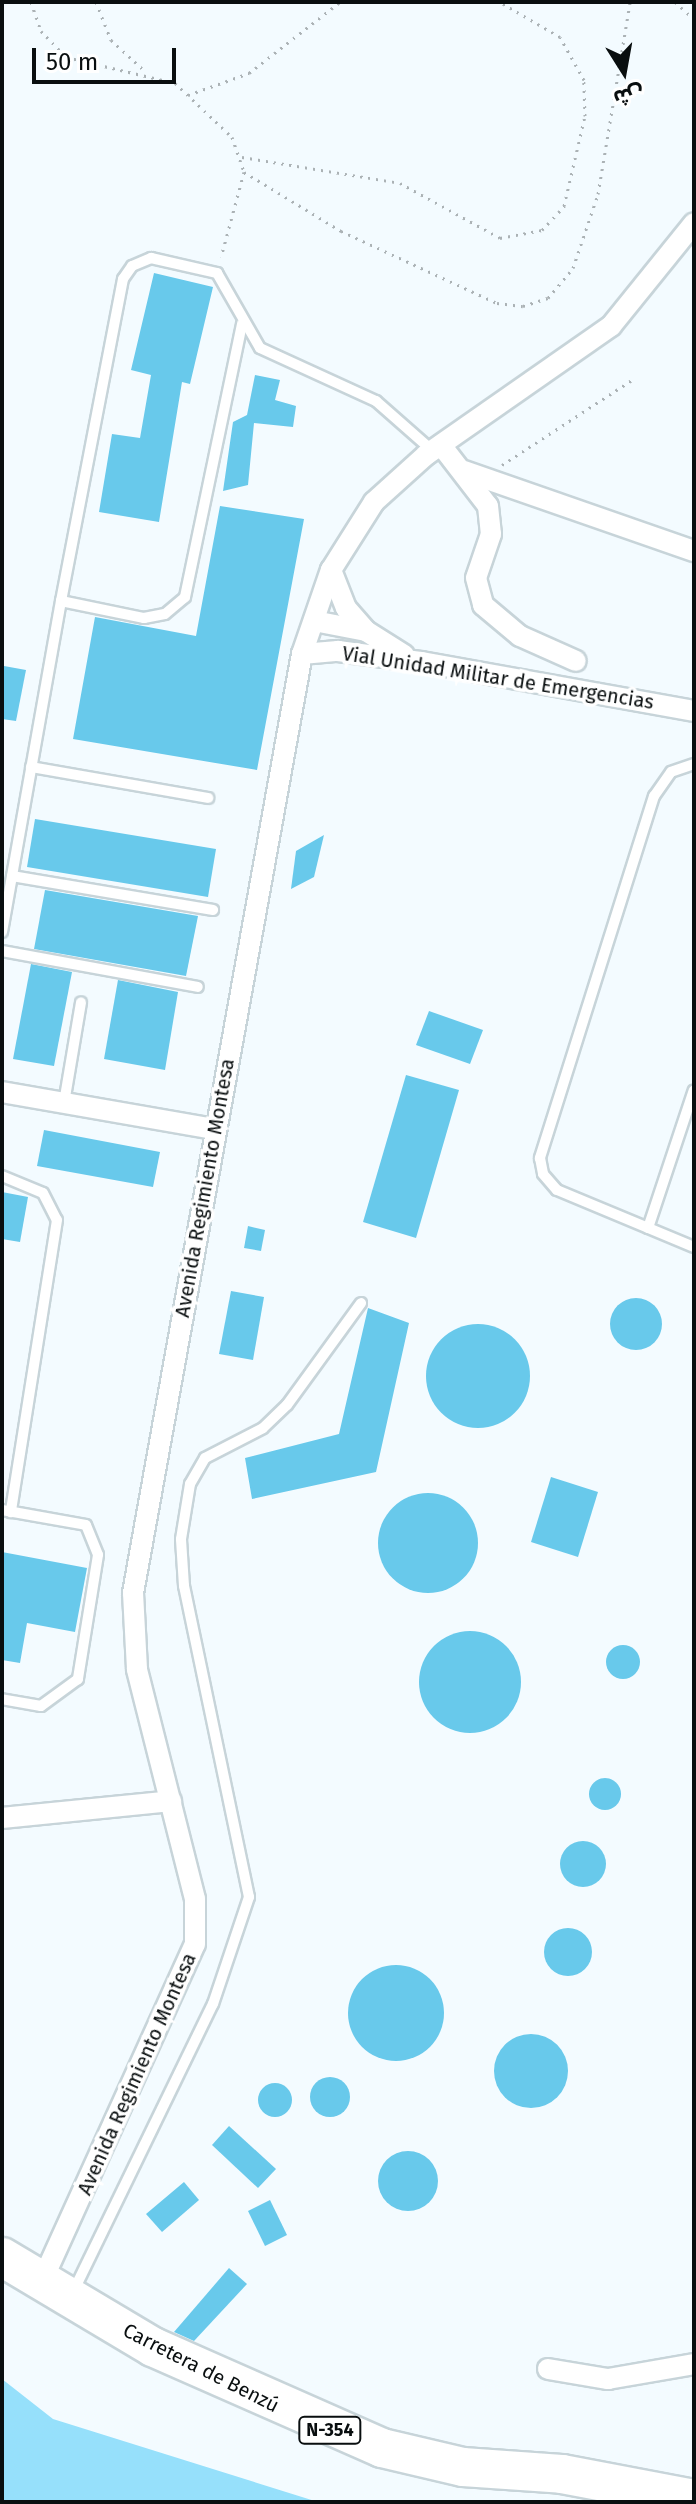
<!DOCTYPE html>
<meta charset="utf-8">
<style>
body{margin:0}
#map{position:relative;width:696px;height:2504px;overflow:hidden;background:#f3fbff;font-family:"Fira Sans","Noto Sans Arabic",sans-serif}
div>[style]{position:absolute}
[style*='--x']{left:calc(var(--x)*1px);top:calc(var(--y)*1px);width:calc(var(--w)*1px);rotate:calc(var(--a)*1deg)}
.water>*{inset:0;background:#96e0fb}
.building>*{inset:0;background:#68c9eb}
.round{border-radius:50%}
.path>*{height:3px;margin-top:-1.5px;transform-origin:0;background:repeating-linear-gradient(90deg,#abb2b5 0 2px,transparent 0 8px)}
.roads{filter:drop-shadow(2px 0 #c7d4d9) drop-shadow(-2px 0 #c7d4d9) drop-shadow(0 2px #c7d4d9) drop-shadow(0 -2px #c7d4d9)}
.lane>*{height:10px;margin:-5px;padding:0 5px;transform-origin:5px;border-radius:5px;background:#fff}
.street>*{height:20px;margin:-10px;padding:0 10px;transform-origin:10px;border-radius:10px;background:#fff}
.highway>*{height:38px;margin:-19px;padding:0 19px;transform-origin:19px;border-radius:19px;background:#fff}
span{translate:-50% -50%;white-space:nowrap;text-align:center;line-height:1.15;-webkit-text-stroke:7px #fff;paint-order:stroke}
.shield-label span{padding:2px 6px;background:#fff;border:2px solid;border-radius:6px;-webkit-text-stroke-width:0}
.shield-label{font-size:18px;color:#090e0f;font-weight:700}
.street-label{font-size:20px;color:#090e0f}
.frame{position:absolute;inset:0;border:4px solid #090e0f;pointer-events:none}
.north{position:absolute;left:584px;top:32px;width:80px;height:80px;-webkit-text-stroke:6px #fff;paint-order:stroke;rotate:169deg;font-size:22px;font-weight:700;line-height:32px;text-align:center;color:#090e0f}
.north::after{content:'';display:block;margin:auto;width:28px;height:36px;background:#090e0f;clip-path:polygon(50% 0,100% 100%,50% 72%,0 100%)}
.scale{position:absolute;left:32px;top:48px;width:144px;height:36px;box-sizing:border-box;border:4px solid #090e0f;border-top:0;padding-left:10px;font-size:24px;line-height:28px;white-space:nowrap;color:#090e0f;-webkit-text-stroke:6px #fff;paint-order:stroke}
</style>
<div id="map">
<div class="water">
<div style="clip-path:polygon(2px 2379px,53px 2419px,318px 2502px,2px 2502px)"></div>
</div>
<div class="building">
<div style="clip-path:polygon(154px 273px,213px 287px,190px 384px,182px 382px,159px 522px,99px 512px,112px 434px,140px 438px,151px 375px,131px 370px)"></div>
<div style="clip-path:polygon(255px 375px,280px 380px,275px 400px,296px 406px,293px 427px,254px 423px,248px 485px,223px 491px,233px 422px,247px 415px)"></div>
<div style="clip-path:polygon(220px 506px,304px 519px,257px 770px,73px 739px,95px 617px,196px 636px)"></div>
<div style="clip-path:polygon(4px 666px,26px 670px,16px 721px,2px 719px)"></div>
<div style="clip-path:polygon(35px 819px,216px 849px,208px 897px,27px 867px)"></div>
<div style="clip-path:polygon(324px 835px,314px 877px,291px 889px,296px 851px)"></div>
<div style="clip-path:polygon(45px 890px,198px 916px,186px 976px,34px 949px)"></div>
<div style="clip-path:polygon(31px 964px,72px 972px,54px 1066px,13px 1059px)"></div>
<div style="clip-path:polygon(118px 980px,178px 992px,165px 1070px,104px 1059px)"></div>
<div style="clip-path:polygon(429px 1011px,483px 1030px,470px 1064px,416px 1045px)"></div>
<div style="clip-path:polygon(406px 1075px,459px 1090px,416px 1238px,363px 1222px)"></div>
<div style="clip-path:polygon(44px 1130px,160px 1152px,153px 1187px,37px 1166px)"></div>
<div style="clip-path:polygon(2px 1192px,28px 1197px,20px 1242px,2px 1239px)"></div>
<div style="clip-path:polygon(248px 1226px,265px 1230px,261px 1251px,244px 1248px)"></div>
<div style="clip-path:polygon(231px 1291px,264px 1297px,253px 1360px,219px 1354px)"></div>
<div class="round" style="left:610px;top:1298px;width:52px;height:52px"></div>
<div style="clip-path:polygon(368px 1308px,409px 1323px,376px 1472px,252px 1499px,245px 1458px,339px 1434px)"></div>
<div class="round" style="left:426px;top:1324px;width:104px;height:104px"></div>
<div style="clip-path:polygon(551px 1477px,598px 1492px,578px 1557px,531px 1542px)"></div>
<div class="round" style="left:378px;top:1493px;width:100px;height:100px"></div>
<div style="clip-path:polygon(2px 1552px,87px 1568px,75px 1632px,27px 1623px,20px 1663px,2px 1660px)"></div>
<div class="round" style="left:419px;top:1631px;width:102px;height:102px"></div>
<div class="round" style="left:606px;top:1645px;width:34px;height:34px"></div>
<div class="round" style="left:589px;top:1778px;width:32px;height:32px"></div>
<div class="round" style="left:560px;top:1841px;width:46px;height:46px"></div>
<div class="round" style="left:544px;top:1928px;width:48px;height:48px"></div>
<div class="round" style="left:348px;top:1965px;width:96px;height:96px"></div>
<div class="round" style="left:494px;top:2034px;width:74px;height:74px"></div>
<div class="round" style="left:310px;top:2077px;width:40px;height:40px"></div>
<div class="round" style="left:258px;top:2083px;width:34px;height:34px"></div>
<div style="clip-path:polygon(229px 2126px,276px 2169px,258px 2188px,212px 2145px)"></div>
<div class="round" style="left:378px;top:2151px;width:60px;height:60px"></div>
<div style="clip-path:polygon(184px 2182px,199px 2200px,162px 2232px,146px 2214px)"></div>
<div style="clip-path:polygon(270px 2200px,287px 2235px,265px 2246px,248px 2211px)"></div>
<div style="clip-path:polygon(229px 2268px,247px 2284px,194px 2341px,174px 2332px)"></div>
</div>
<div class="path">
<div style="--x:31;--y:2;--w:31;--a:71"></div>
<div style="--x:41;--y:31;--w:36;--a:46"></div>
<div style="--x:66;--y:57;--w:112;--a:13.4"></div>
<div style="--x:175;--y:83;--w:79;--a:43.5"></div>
<div style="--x:232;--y:137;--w:37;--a:71"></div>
<div style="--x:244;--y:172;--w:88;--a:105.1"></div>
<div style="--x:96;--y:2;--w:41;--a:68.5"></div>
<div style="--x:111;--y:40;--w:46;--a:42.4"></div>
<div style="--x:675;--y:2;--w:25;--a:42"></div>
<div style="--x:188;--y:95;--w:65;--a:-19.8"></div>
<div style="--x:249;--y:73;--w:115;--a:-38"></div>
<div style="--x:242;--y:157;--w:160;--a:9.3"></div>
<div style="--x:400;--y:183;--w:114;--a:28.8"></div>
<div style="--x:500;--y:238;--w:43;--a:-10.8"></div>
<div style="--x:542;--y:230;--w:33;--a:-47"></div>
<div style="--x:564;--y:206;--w:92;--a:-76.9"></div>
<div style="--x:585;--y:116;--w:36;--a:-92"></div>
<div style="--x:584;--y:80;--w:49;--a:-119.2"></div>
<div style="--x:560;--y:37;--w:69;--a:-149.7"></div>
<div style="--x:244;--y:172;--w:114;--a:31.3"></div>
<div style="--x:341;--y:231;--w:172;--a:24.8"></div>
<div style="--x:497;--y:303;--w:26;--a:7"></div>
<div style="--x:523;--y:306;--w:26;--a:-18"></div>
<div style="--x:548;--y:298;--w:39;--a:-50"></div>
<div style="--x:573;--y:268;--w:78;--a:-71.3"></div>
<div style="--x:598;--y:194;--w:195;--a:-80.5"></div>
<div style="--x:502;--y:465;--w:155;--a:-33.2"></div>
</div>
<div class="roads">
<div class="lane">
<div style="--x:61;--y:601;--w:85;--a:11.6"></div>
<div style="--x:144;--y:618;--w:21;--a:-11"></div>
<div style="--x:165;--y:614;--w:26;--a:-40"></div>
<div style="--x:185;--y:597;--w:279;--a:-78.2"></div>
<div style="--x:694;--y:764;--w:24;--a:161"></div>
<div style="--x:671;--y:772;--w:29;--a:125"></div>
<div style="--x:654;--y:796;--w:380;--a:107.5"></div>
<div style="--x:540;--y:1158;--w:16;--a:79"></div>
<div style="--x:543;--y:1174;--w:21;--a:49"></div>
<div style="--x:557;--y:1190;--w:148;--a:22.6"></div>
<div style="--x:31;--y:767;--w:180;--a:9.9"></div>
<div style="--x:12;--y:876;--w:204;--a:9.6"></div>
<div style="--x:2;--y:932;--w:336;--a:-79.9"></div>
<div style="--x:61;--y:601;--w:328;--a:-79.1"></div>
<div style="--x:123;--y:279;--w:16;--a:-55"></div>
<div style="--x:132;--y:266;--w:21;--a:-23"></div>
<div style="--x:151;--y:258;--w:68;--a:12.8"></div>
<div style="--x:217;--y:273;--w:86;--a:60.2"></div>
<div style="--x:260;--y:348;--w:128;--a:24.6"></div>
<div style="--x:376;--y:401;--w:76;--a:41.3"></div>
<div style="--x:2;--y:951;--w:199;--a:10.4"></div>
<div style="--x:64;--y:1103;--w:102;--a:-80.4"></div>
<div style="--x:2;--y:1176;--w:44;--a:22.5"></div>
<div style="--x:43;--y:1193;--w:30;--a:63"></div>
<div style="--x:57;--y:1220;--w:296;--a:99"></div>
<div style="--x:648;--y:1228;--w:145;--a:-71.6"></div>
<div style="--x:2;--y:1510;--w:85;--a:10.1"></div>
<div style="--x:86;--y:1525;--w:32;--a:68"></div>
<div style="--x:98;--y:1555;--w:126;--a:99.2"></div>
<div style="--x:78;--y:1679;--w:46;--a:143.9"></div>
<div style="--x:41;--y:1706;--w:40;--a:-170"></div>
<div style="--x:73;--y:2292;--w:320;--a:-64.1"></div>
<div style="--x:213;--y:2004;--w:113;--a:-71.4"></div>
<div style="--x:249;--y:1897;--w:318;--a:-101.8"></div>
<div style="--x:184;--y:1586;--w:47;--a:-93.7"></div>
<div style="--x:181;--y:1539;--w:56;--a:-80.7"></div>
<div style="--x:190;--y:1484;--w:30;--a:-60"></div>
<div style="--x:205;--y:1458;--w:65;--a:-27.3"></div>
<div style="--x:263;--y:1428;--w:33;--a:-44"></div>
<div style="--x:287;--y:1405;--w:126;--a:-54"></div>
</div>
<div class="street">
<div style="--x:441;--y:445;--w:77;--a:52.4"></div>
<div style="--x:488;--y:506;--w:28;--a:84"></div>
<div style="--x:491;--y:534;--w:46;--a:108.8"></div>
<div style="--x:476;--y:578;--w:28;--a:75"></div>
<div style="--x:483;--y:605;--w:48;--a:40"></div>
<div style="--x:520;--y:636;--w:61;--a:24.1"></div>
<div style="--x:464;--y:471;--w:244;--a:19.2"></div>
<div style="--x:331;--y:570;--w:41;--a:68.5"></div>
<div style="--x:346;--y:608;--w:30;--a:49"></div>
<div style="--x:366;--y:631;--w:45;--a:32.3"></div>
<div style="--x:314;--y:621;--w:53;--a:10.9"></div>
<div style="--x:302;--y:654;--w:36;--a:-5"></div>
<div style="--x:338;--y:651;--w:85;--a:7.5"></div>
<div style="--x:422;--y:662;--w:276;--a:10.2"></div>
<div style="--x:2;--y:1092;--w:216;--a:9.9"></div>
<div style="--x:2;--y:1818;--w:170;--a:-5.7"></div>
<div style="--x:42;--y:2281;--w:370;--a:-65.6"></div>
<div style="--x:195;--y:1944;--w:45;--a:-90"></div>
<div style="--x:195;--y:1899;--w:237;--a:-104.2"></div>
<div style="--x:137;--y:1669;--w:76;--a:-93"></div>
<div style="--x:133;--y:1593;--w:954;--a:-79.8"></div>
<div style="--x:302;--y:654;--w:89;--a:-71"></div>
<div style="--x:331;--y:570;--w:80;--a:-57.7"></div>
<div style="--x:374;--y:502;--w:70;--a:-42.1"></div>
<div style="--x:426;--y:455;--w:226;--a:-34.9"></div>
<div style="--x:611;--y:326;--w:132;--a:-51.1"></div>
<div style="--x:548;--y:2369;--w:61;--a:9.5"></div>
<div style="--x:608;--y:2379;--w:87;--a:-9.9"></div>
</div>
<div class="highway">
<div style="--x:2;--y:2257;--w:176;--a:30.8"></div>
<div style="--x:153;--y:2347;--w:250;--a:23.8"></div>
<div style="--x:382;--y:2448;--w:83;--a:13.2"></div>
<div style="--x:463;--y:2467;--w:99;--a:4"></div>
<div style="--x:562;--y:2474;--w:134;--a:10.7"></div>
</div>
</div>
<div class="shield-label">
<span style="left:330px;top:2430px">N-354</span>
</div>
<div class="street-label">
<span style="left:498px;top:678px;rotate:9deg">Vial Unidad Militar de Emergencias</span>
<span style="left:205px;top:1188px;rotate:-80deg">Avenida Regimiento Montesa</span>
<span style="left:137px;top:2074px;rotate:-66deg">Avenida Regimiento Montesa</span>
<span style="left:201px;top:2368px;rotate:27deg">Carretera de Benzú</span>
</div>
<div class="frame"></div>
<div class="north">ش</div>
<div class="scale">50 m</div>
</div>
